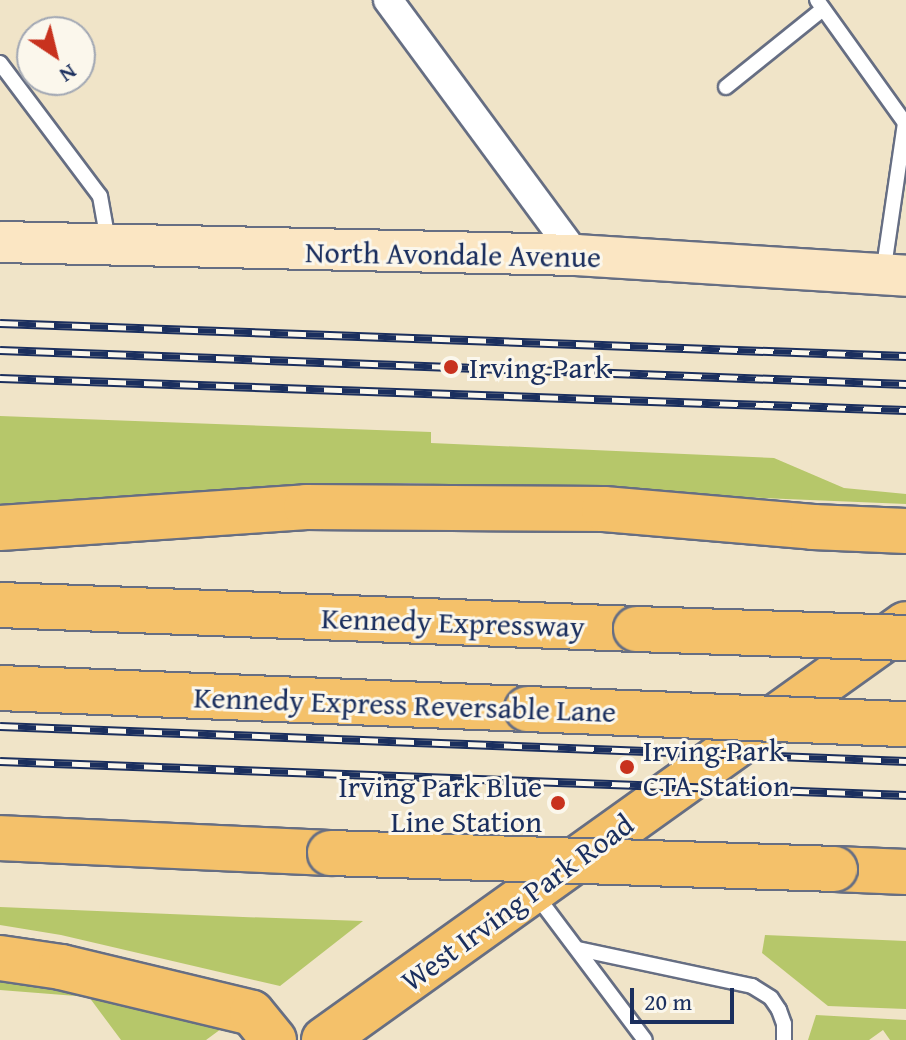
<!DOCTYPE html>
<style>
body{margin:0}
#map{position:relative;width:906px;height:1040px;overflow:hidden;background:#f0e4c8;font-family:"Gentium Book Plus",serif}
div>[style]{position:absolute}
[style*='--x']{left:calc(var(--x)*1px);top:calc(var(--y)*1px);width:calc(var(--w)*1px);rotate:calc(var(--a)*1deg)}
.green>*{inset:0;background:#b6c76a}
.roads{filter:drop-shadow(2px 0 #666e83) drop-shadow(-2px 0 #666e83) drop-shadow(0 2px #666e83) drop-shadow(0 -2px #666e83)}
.lane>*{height:14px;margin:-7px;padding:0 7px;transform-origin:7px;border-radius:7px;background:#fff}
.street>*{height:28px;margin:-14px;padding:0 14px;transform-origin:14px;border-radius:14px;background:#fff}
.secondary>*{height:40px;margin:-20px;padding:0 20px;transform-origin:20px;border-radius:20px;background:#fbe6c3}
.primary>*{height:44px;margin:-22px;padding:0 22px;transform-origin:22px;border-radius:22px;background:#f4c16a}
.highway>*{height:44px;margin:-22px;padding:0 22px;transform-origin:22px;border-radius:22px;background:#f4c16a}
.rail>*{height:9px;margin-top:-4.5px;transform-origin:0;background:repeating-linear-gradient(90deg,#fbf7ec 0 18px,#1b2f5e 0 36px);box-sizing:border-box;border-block:2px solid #1b2f5e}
.bridges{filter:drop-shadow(2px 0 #666e83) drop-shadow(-2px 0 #666e83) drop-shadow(0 2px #666e83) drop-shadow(0 -2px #666e83)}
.highway-bridge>*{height:44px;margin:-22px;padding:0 22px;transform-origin:22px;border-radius:22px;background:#f4c16a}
.dots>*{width:22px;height:22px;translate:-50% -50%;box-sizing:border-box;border:4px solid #fbf7ec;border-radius:50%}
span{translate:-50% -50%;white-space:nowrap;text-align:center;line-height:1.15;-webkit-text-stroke:6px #fbf7ec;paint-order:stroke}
.street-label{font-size:30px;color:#1b2f5e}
.poi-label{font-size:30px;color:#1b2f5e}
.left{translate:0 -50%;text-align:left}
.right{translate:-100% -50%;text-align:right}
.north{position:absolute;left:16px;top:16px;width:80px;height:80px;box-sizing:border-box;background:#fbf7ec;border:2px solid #a1a7b3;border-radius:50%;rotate:145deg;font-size:22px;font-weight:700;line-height:32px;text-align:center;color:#1b2f5e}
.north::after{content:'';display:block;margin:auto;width:28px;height:36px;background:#c8321e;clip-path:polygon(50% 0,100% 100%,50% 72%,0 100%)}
.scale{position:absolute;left:630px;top:988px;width:104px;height:36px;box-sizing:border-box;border:4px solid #1b2f5e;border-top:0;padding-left:10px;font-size:24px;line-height:28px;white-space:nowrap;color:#1b2f5e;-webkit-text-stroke:6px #fbf7ec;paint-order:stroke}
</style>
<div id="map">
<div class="green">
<div style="clip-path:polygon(0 416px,431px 432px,431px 443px,774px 458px,844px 488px,906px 494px,906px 504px,410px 483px,304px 486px,0 507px)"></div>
<div style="clip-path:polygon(0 907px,243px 917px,363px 921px,280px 986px,61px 935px,0 925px)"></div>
<div style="clip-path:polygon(765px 935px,906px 941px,906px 1009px,828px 1006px,762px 953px)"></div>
<div style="clip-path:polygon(0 980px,89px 997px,221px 1029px,206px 1040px,121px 1040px,89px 997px,0 990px)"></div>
<div style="clip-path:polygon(816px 1015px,906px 1020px,906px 1040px,890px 1040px,883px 1030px,869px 1040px,808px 1040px)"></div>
</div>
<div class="roads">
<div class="lane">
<div style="--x:817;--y:0;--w:151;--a:54.4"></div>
<div style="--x:905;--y:123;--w:152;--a:98.3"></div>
<div style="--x:0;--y:63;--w:166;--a:53.1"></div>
<div style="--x:100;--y:196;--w:46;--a:79.9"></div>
<div style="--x:726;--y:87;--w:124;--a:-38.8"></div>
<div style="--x:536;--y:895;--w:181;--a:53.1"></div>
<div style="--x:578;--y:949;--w:178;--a:12"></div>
<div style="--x:752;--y:986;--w:22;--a:32"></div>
<div style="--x:771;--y:998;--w:14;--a:56"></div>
<div style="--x:779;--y:1010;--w:15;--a:70"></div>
<div style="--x:784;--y:1024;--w:16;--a:90"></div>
</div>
<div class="street">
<div style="--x:388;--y:0;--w:317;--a:53.6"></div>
</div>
<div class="secondary">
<div style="--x:0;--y:242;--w:576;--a:1.29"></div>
<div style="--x:576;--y:255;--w:331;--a:3.6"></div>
</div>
<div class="primary">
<div style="--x:0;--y:958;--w:62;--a:8.4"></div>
<div style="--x:61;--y:967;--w:196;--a:13.5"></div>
<div style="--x:252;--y:1013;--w:35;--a:51"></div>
<div style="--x:324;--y:1040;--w:715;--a:-35.56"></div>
</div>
<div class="highway">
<div style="--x:0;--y:528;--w:307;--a:-3.9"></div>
<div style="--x:306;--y:507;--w:298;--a:0.4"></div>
<div style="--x:604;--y:509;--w:210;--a:4.9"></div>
<div style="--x:813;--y:527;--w:93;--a:2.5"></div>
<div style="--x:0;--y:605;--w:636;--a:2.16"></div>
<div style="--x:0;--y:688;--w:527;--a:2.28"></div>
<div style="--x:0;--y:838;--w:330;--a:2.6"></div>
<div style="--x:835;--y:869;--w:71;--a:2.4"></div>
</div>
</div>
<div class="rail">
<div style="--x:0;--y:323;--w:907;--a:2.09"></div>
<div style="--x:0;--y:350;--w:907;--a:2.15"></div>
<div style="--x:0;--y:378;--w:907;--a:2.02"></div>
<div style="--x:0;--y:726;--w:907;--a:2.21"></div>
<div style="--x:0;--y:761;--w:907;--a:2.15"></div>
</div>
<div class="bridges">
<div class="highway-bridge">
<div style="--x:636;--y:629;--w:270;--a:1.9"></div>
<div style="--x:527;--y:709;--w:379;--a:2.3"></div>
<div style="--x:330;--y:853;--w:505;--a:1.81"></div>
</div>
</div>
<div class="dots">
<div style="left:451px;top:367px;background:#c8321e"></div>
<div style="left:627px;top:767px;background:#c8321e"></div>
<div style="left:558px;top:803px;background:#c8321e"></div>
</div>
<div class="street-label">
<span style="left:453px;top:254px;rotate:1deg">North Avondale Avenue</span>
<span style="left:453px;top:622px;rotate:2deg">Kennedy Expressway</span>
<span style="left:405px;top:704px;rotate:2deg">Kennedy Express Reversable Lane</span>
<span style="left:517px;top:902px;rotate:-36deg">West Irving Park Road</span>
</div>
<div class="poi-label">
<span class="left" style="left:469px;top:367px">Irving Park</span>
<span class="left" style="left:643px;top:767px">Irving Park<br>CTA Station</span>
<span class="right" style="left:542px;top:803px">Irving Park Blue<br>Line Station</span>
</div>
<div class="north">N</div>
<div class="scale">20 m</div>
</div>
